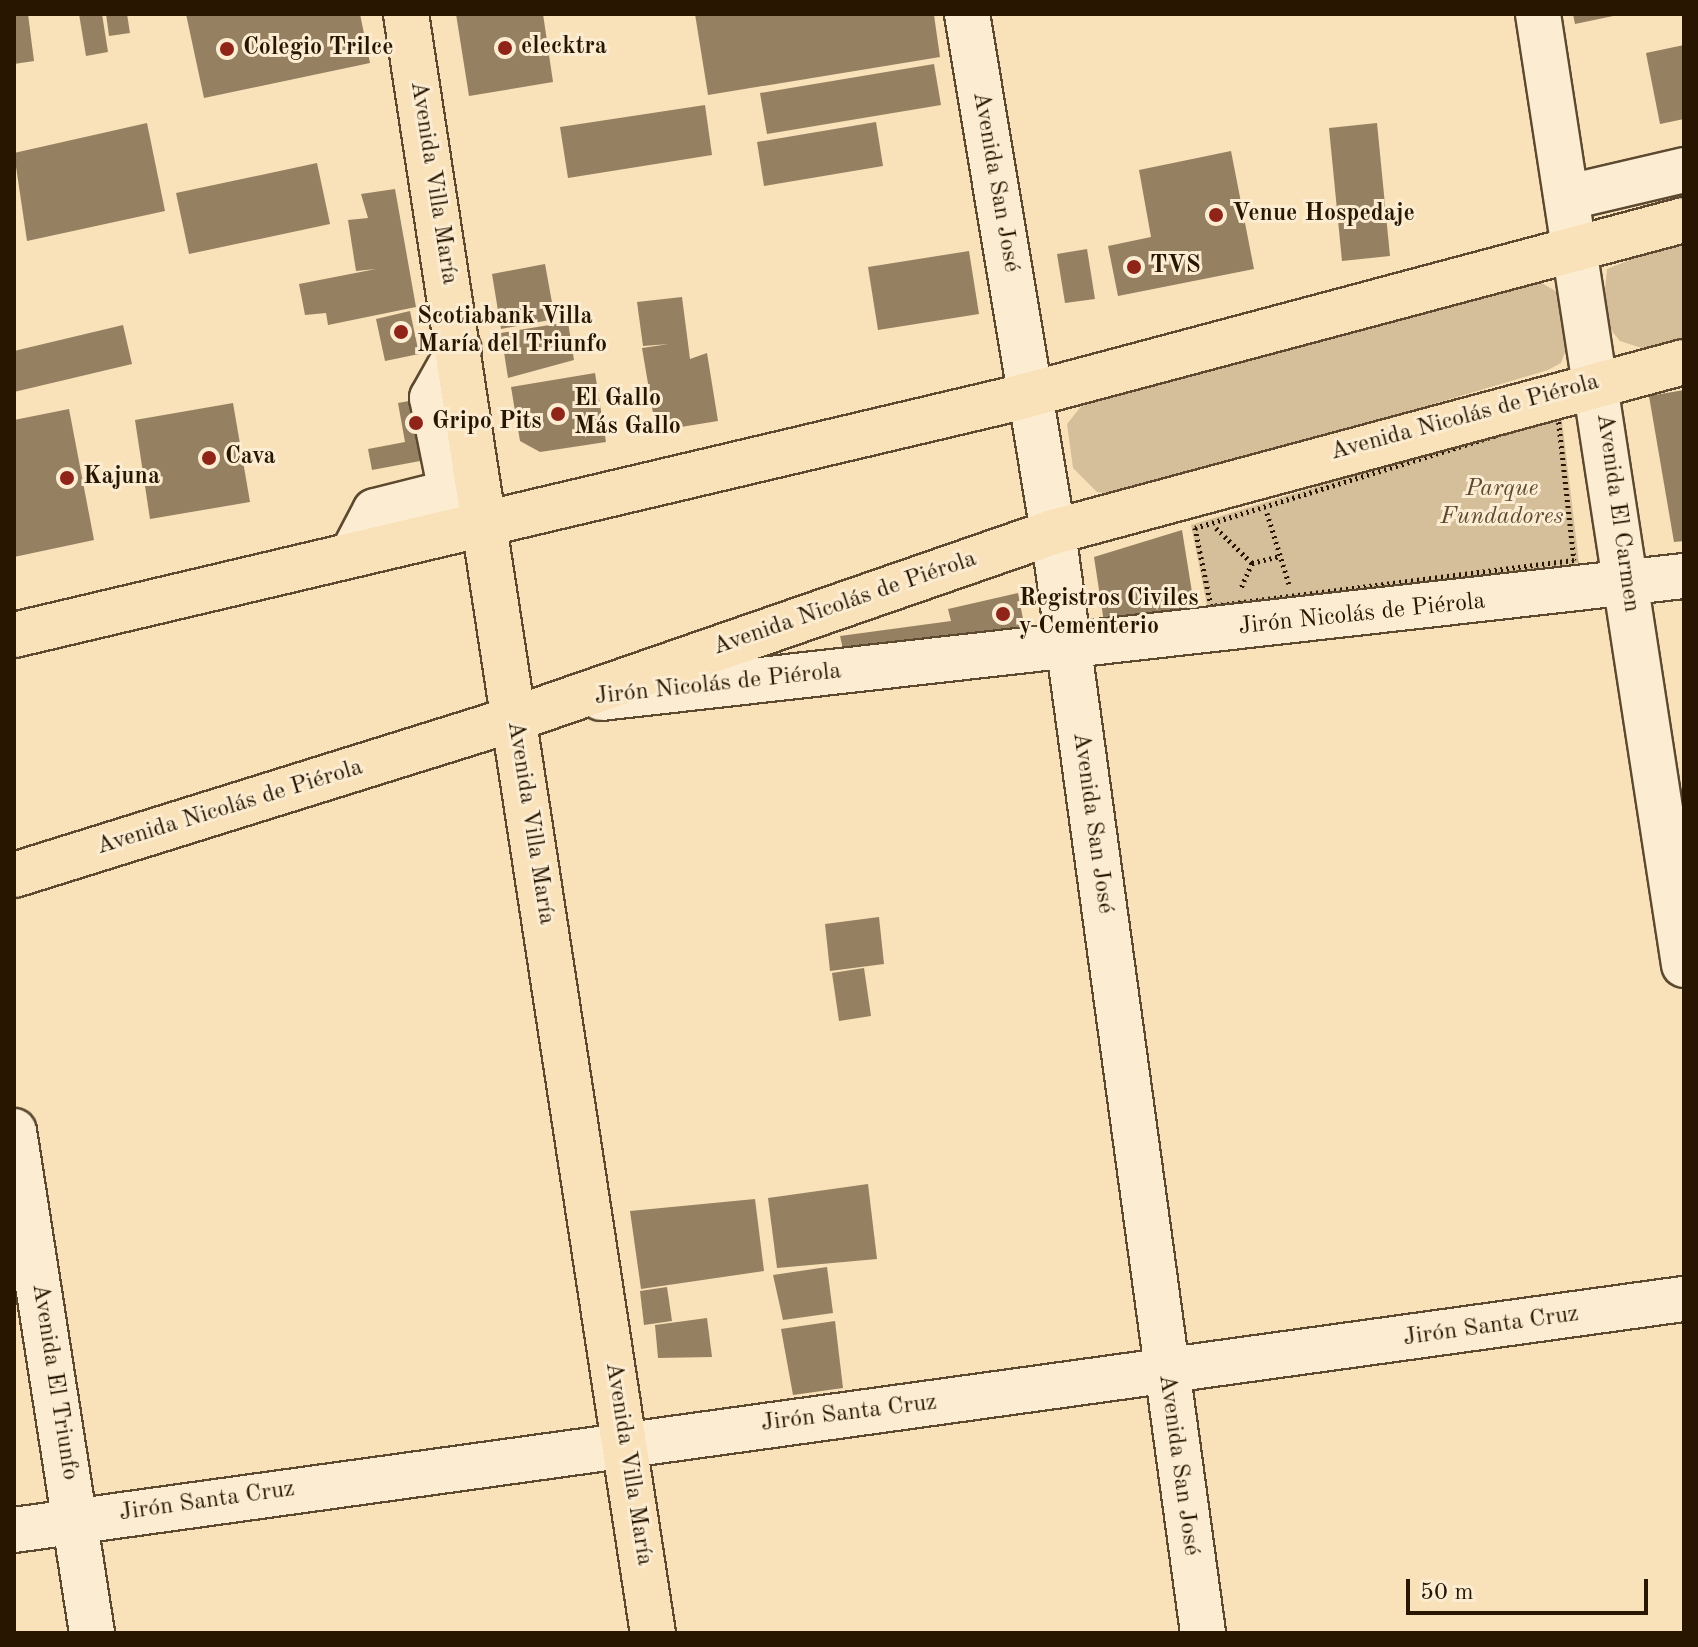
<!DOCTYPE html>
<meta charset="utf-8">
<style>
body{margin:0}
#map{position:relative;width:1698px;height:1647px;overflow:hidden;background:#f9e1b9;font-family:"Old Standard TT",serif}
div>[style]{position:absolute}
[style*='--x']{left:calc(var(--x)*1px);top:calc(var(--y)*1px);width:calc(var(--w)*1px);rotate:calc(var(--a)*1deg)}
.green>*{inset:0;background:#d5be9a}
.building>*{inset:0;background:#958061}
.path>*{height:5px;margin-top:-2.5px;transform-origin:0;background:repeating-linear-gradient(90deg,#281601 0 2px,transparent 0 6px)}
.roads{filter:drop-shadow(2px 0 #5c492f) drop-shadow(-2px 0 #5c492f) drop-shadow(0 2px #5c492f) drop-shadow(0 -2px #5c492f)}
.minor>*{height:44px;margin:-22px;padding:0 22px;transform-origin:22px;border-radius:22px;background:#fbecd2}
.major>*{height:44px;margin:-22px;padding:0 22px;transform-origin:22px;border-radius:22px;background:#f9e1b9}
.dots>*{width:22px;height:22px;translate:-50% -50%;box-sizing:border-box;border:4px solid #fbecd2;border-radius:50%}
span{translate:-50% -50%;white-space:nowrap;text-align:center;line-height:1.15;-webkit-text-stroke:6px #fbecd2;paint-order:stroke}
.poi-label{font-size:24px;color:#281601;font-weight:700}
.left{translate:0 -50%;text-align:left}
.street-label{font-size:24px;color:#281601}
.park-label{font-size:24px;color:#5c482f;font-style:italic}
.frame{position:absolute;inset:0;border:16px solid #281601;pointer-events:none}
.scale{position:absolute;left:1406px;top:1579px;width:242px;height:36px;box-sizing:border-box;border:4px solid #281601;border-top:0;padding-left:10px;font-size:24px;line-height:28px;white-space:nowrap;color:#281601;-webkit-text-stroke:6px #fbecd2;paint-order:stroke}
</style>
<div id="map">
<div class="green">
<div style="clip-path:polygon(1684px 238px,1684px 343px,1648px 350px,1620px 341px,1602px 319px,1607px 269px)"></div>
<div style="clip-path:polygon(1538px 281px,1561px 294px,1572px 333px,1561px 363px,1548px 370px,1125px 496px,1097px 492px,1073px 468px,1067px 424px,1083px 404px)"></div>
<div style="clip-path:polygon(1561px 412px,1579px 563px,1208px 610px,1191px 525px)"></div>
</div>
<div class="building">
<div style="clip-path:polygon(14px 14px,28px 14px,34px 61px,14px 64px)"></div>
<div style="clip-path:polygon(79px 14px,102px 14px,108px 52px,86px 56px)"></div>
<div style="clip-path:polygon(106px 14px,127px 14px,130px 33px,109px 36px)"></div>
<div style="clip-path:polygon(186px 14px,360px 14px,370px 63px,204px 98px)"></div>
<div style="clip-path:polygon(456px 14px,543px 14px,553px 82px,469px 96px)"></div>
<div style="clip-path:polygon(695px 14px,927px 14px,934px 15px,940px 57px,708px 95px)"></div>
<div style="clip-path:polygon(1573px 14px,1618px 14px,1618px 15px,1575px 24px)"></div>
<div style="clip-path:polygon(1684px 45px,1684px 119px,1660px 124px,1646px 53px)"></div>
<div style="clip-path:polygon(934px 64px,941px 105px,767px 134px,760px 93px)"></div>
<div style="clip-path:polygon(705px 105px,712px 155px,568px 178px,560px 127px)"></div>
<div style="clip-path:polygon(876px 122px,883px 166px,764px 186px,757px 142px)"></div>
<div style="clip-path:polygon(147px 123px,165px 211px,27px 241px,14px 153px)"></div>
<div style="clip-path:polygon(1377px 123px,1390px 256px,1342px 261px,1329px 128px)"></div>
<div style="clip-path:polygon(1231px 151px,1254px 269px,1118px 296px,1108px 246px,1151px 237px,1139px 170px)"></div>
<div style="clip-path:polygon(317px 163px,330px 224px,189px 254px,176px 193px)"></div>
<div style="clip-path:polygon(395px 189px,416px 307px,328px 325px,326px 313px,305px 315px,299px 284px,376px 269px,356px 271px,348px 220px,368px 218px,361px 194px)"></div>
<div style="clip-path:polygon(1087px 249px,1095px 299px,1065px 303px,1057px 254px)"></div>
<div style="clip-path:polygon(969px 251px,979px 314px,878px 330px,868px 267px)"></div>
<div style="clip-path:polygon(545px 264px,555px 319px,501px 329px,492px 274px)"></div>
<div style="clip-path:polygon(682px 297px,690px 359px,707px 353px,718px 421px,656px 431px,642px 348px,669px 344px,643px 346px,637px 302px)"></div>
<div style="clip-path:polygon(410px 311px,419px 354px,385px 361px,376px 319px)"></div>
<div style="clip-path:polygon(568px 322px,574px 360px,508px 378px,501px 333px)"></div>
<div style="clip-path:polygon(123px 325px,132px 364px,14px 392px,14px 351px)"></div>
<div style="clip-path:polygon(595px 373px,606px 442px,540px 452px,520px 441px,511px 387px)"></div>
<div style="clip-path:polygon(1684px 390px,1684px 541px,1674px 542px,1649px 396px)"></div>
<div style="clip-path:polygon(425px 398px,436px 458px,372px 470px,368px 449px,405px 442px,398px 403px)"></div>
<div style="clip-path:polygon(233px 403px,250px 502px,150px 519px,135px 420px)"></div>
<div style="clip-path:polygon(69px 409px,94px 540px,14px 557px,14px 420px)"></div>
<div style="clip-path:polygon(1182px 530px,1196px 617px,1105px 629px,1094px 557px)"></div>
<div style="clip-path:polygon(1018px 593px,1029px 650px,843px 649px,840px 636px,951px 621px,948px 609px)"></div>
<div style="clip-path:polygon(879px 917px,884px 964px,830px 971px,825px 924px)"></div>
<div style="clip-path:polygon(864px 968px,871px 1016px,839px 1021px,832px 973px)"></div>
<div style="clip-path:polygon(868px 1184px,877px 1259px,777px 1268px,768px 1198px)"></div>
<div style="clip-path:polygon(755px 1199px,764px 1271px,641px 1289px,630px 1211px)"></div>
<div style="clip-path:polygon(827px 1267px,833px 1313px,783px 1320px,773px 1275px)"></div>
<div style="clip-path:polygon(667px 1287px,672px 1321px,644px 1325px,640px 1291px)"></div>
<div style="clip-path:polygon(707px 1318px,712px 1357px,658px 1358px,655px 1325px)"></div>
<div style="clip-path:polygon(835px 1321px,843px 1388px,793px 1395px,781px 1329px)"></div>
</div>
<div class="path">
<div style="--x:1558;--y:416;--w:145;--a:83.7"></div>
<div style="--x:1574;--y:560;--w:366;--a:172.8"></div>
<div style="--x:1211;--y:606;--w:80;--a:-101.6"></div>
<div style="--x:1195;--y:528;--w:380;--a:-17.1"></div>
<div style="--x:1267;--y:513;--w:74;--a:72.8"></div>
<div style="--x:1216;--y:528;--w:50;--a:44.2"></div>
<div style="--x:1252;--y:563;--w:27;--a:114"></div>
<div style="--x:1252;--y:563;--w:29;--a:-14"></div>
</div>
<div class="roads">
<div class="minor">
<div style="--x:967;--y:14;--w:525;--a:80.57"></div>
<div style="--x:1053;--y:532;--w:1111;--a:82.24"></div>
<div style="--x:1538;--y:14;--w:962;--a:81.27"></div>
<div style="--x:1569;--y:197;--w:118;--a:-13.2"></div>
<div style="--x:451;--y:492;--w:96;--a:-101.4"></div>
<div style="--x:432;--y:398;--w:55;--a:-60.6"></div>
<div style="--x:353;--y:553;--w:47;--a:-62.4"></div>
<div style="--x:375;--y:511;--w:78;--a:-14"></div>
<div style="--x:451;--y:492;--w:45;--a:39.6"></div>
<div style="--x:601;--y:698;--w:1090;--a:-6.43"></div>
<div style="--x:14;--y:1131;--w:508;--a:81.17"></div>
<div style="--x:14;--y:1530;--w:1686;--a:-7.88"></div>
</div>
<div class="major">
<div style="--x:406;--y:14;--w:1638;--a:81.33"></div>
<div style="--x:14;--y:635;--w:1026;--a:-13.29"></div>
<div style="--x:1013;--y:399;--w:694;--a:-14.94"></div>
<div style="--x:14;--y:875;--w:524;--a:-17.33"></div>
<div style="--x:514;--y:719;--w:571;--a:-19.13"></div>
<div style="--x:1053;--y:532;--w:653;--a:-15.08"></div>
</div>
</div>
<div class="dots">
<div style="left:505px;top:48px;background:#8f2418"></div>
<div style="left:227px;top:49px;background:#8f2418"></div>
<div style="left:1216px;top:215px;background:#8f2418"></div>
<div style="left:1134px;top:267px;background:#8f2418"></div>
<div style="left:401px;top:332px;background:#8f2418"></div>
<div style="left:558px;top:414px;background:#8f2418"></div>
<div style="left:416px;top:423px;background:#8f2418"></div>
<div style="left:209px;top:458px;background:#8f2418"></div>
<div style="left:67px;top:478px;background:#8f2418"></div>
<div style="left:1003px;top:614px;background:#8f2418"></div>
</div>
<div class="poi-label">
<span class="left" style="left:521px;top:48px">elecktra</span>
<span class="left" style="left:243px;top:49px">Colegio Trilce</span>
<span class="left" style="left:1232px;top:215px">Venue Hospedaje</span>
<span class="left" style="left:1150px;top:267px">TVS</span>
<span class="left" style="left:417px;top:332px">Scotiabank Villa<br>María del Triunfo</span>
<span class="left" style="left:574px;top:414px">El Gallo<br>Más Gallo</span>
<span class="left" style="left:432px;top:423px">Gripo Pits</span>
<span class="left" style="left:225px;top:458px">Cava</span>
<span class="left" style="left:83px;top:478px">Kajuna</span>
<span class="left" style="left:1019px;top:614px">Registros Civiles<br>y Cementerio</span>
</div>
<div class="street-label">
<span style="left:995px;top:182px;rotate:80deg">Avenida San José</span>
<span style="left:433px;top:183px;rotate:81deg">Avenida Villa María</span>
<span style="left:1465px;top:418px;rotate:-15deg">Avenida Nicolás de Piérola</span>
<span style="left:1617px;top:513px;rotate:82deg">Avenida El Carmen</span>
<span style="left:845px;top:604px;rotate:-19deg">Avenida Nicolás de Piérola</span>
<span style="left:1362px;top:615px;rotate:-6deg">Jirón Nicolás de Piérola</span>
<span style="left:718px;top:685px;rotate:-6deg">Jirón Nicolás de Piérola</span>
<span style="left:230px;top:808px;rotate:-17deg">Avenida Nicolás de Piérola</span>
<span style="left:530px;top:823px;rotate:81deg">Avenida Villa María</span>
<span style="left:1092px;top:823px;rotate:82deg">Avenida San José</span>
<span style="left:1491px;top:1327px;rotate:-8deg">Jirón Santa Cruz</span>
<span style="left:54px;top:1382px;rotate:81deg">Avenida El Triunfo</span>
<span style="left:849px;top:1414px;rotate:-7deg">Jirón Santa Cruz</span>
<span style="left:628px;top:1464px;rotate:81deg">Avenida Villa María</span>
<span style="left:1178px;top:1465px;rotate:82deg">Avenida San José</span>
<span style="left:207px;top:1502px;rotate:-8deg">Jirón Santa Cruz</span>
</div>
<div class="park-label">
<span style="left:1502px;top:504px">Parque<br>Fundadores</span>
</div>
<div class="frame"></div>
<div class="scale">50 m</div>
</div>
